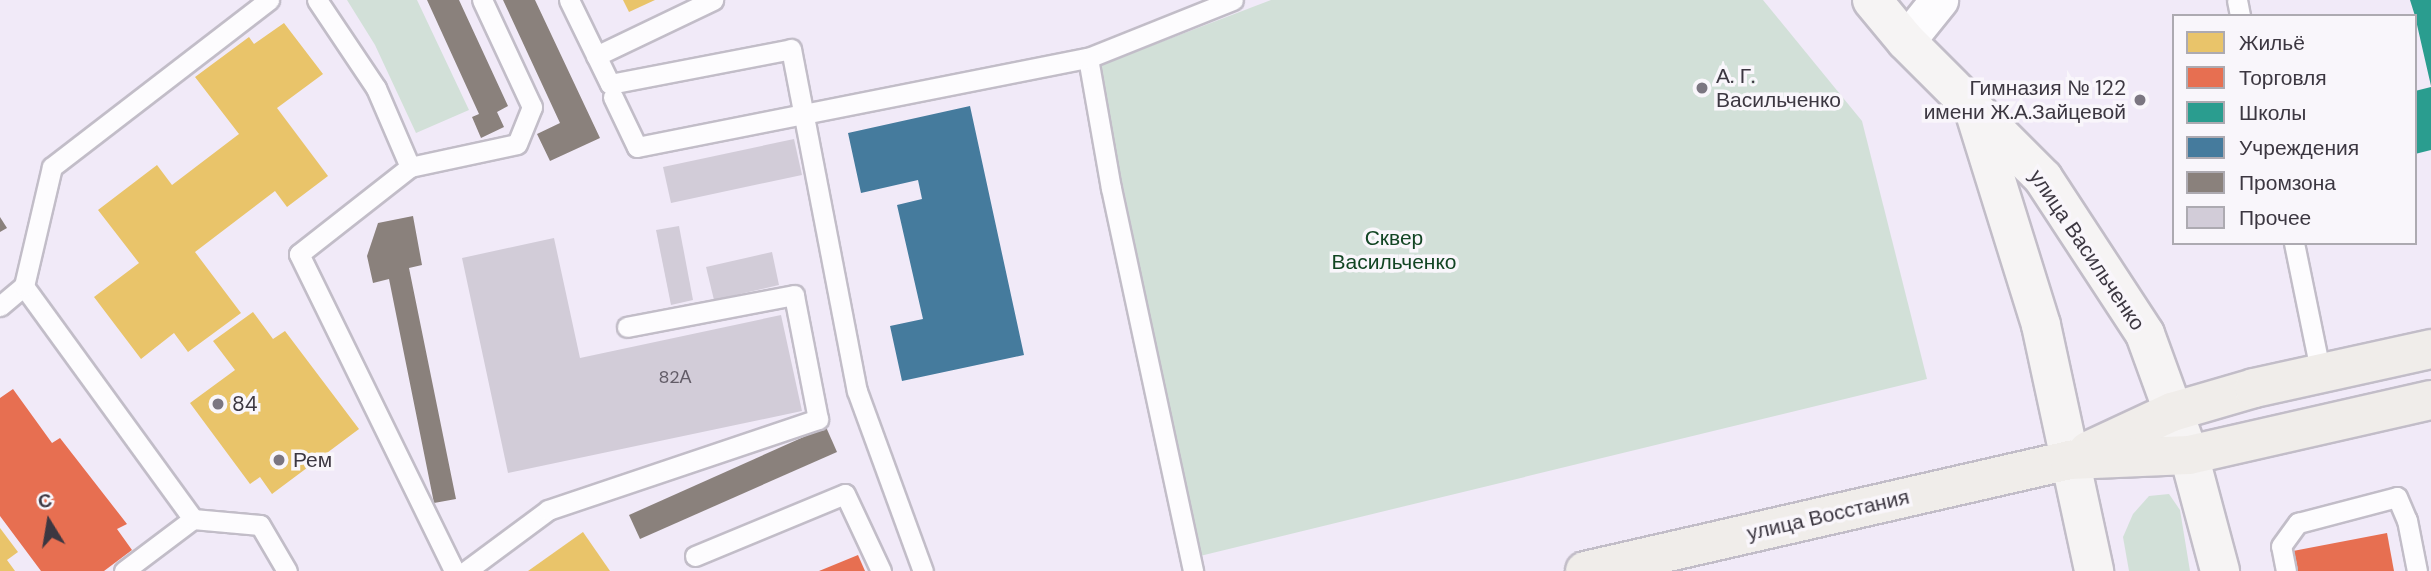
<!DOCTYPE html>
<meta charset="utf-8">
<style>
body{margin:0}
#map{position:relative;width:2431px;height:571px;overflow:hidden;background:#f1eaf8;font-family:"DM Sans",sans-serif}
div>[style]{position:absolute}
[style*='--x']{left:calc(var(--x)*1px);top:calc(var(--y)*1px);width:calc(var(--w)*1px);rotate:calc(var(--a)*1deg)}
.green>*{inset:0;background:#d2e0d8}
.homes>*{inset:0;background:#e9c46a}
.shops>*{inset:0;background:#e76f51}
.schools>*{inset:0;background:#2a9d8f}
.public>*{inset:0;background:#457b9d}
.industry>*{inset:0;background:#8a817c}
.building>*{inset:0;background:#d2ccd8}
.roads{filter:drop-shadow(2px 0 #c2bdc8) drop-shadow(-2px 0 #c2bdc8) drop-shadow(0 2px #c2bdc8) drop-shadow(0 -2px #c2bdc8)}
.service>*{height:19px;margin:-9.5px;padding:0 9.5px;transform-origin:9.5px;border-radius:9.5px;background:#fdfcfe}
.minor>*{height:37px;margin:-18.5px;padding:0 18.5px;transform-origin:18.5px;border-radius:18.5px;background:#fdfcfe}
.secondary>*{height:38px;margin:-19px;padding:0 19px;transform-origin:19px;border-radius:19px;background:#f6f4f4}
.primary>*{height:38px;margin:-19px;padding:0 19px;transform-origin:19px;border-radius:19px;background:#f0edea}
.dots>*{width:19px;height:19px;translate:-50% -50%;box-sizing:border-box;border:4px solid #f9f6fb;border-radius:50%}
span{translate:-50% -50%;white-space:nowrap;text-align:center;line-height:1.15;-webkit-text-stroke:7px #f9f6fb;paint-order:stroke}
.number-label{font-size:18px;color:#625c67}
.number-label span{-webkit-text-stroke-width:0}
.poi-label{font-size:21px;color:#3c3741}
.left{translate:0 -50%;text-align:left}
.right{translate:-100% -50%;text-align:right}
.park-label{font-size:21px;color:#124523}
.street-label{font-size:21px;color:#3c3741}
.legend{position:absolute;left:2172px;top:14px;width:245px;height:231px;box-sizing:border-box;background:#f9f6fb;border:2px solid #adaab1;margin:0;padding:9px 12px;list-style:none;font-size:21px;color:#3c3741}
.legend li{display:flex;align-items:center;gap:14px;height:35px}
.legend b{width:35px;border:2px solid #adaab1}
.north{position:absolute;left:14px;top:487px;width:70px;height:70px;-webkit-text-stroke:5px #f9f6fb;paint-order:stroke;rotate:349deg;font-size:19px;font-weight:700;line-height:28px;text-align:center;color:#3c3741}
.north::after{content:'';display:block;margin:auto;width:24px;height:32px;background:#3c3741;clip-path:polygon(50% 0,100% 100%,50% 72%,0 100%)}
</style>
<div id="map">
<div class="green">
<div style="clip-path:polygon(347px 0,417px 0,469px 110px,416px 133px,375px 45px)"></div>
<div style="clip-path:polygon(1271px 0,1763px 0,1862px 121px,1927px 379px,1200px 556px,1098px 66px)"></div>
<div style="clip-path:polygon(2169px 494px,2180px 510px,2190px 571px,2129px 571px,2123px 537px,2133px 514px,2149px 496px)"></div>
</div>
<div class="homes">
<div style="clip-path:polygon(623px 0,655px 0,629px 12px)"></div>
<div style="clip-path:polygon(284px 23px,323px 74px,277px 108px,328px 176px,287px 207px,275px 191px,195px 252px,241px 313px,188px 352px,174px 333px,141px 359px,94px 297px,139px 263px,98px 210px,157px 165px,172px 185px,239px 134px,195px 77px,249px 37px,254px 44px)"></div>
<div style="clip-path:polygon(253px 312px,273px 339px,285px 331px,359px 429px,272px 494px,260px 477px,250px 484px,190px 403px,235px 370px,213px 341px)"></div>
<div style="clip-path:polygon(0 528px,18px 552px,7px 560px,15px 571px,0 571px)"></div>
<div style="clip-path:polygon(583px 532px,610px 571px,528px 571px)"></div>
</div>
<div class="shops">
<div style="clip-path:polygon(13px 389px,52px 443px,60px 438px,127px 524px,117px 529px,132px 550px,104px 571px,41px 571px,0 516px,0 398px)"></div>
<div style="clip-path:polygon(2387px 533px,2394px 571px,2297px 571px,2293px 551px)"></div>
<div style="clip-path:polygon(858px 555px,865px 571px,819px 571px)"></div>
</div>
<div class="schools">
<div style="clip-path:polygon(2410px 0,2431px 0,2431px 86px,2415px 16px)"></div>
<div style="clip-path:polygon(2431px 87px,2431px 150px,2415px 154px,2415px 91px)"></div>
</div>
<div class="public">
<div style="clip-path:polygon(970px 106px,1024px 355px,902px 381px,890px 326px,923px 319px,897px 205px,922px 199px,918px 180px,861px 193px,848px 133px)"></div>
</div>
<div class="industry">
<div style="clip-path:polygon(427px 0,459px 0,508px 106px,497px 112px,504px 127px,481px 138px,472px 117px,479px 114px)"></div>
<div style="clip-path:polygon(503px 0,535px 0,600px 138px,550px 161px,537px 134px,560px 123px)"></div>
<div style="clip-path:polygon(413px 216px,422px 265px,409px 268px,456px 499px,434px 503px,389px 279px,373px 283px,367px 256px,378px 223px)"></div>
<div style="clip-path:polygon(0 217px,7px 228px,0 232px)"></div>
<div style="clip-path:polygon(826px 427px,837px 452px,640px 539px,629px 515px)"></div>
</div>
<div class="building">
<div style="clip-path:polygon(794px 139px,802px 175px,671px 203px,663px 167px)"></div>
<div style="clip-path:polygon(679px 226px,693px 300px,671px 305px,656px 230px)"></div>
<div style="clip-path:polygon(554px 238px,580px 358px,781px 315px,802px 411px,508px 473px,462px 258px)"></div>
<div style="clip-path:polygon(772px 252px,779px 285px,714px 300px,706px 267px)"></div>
</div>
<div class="roads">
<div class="service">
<div style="--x:317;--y:0;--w:106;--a:56.2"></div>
<div style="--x:376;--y:88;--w:86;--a:66.7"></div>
<div style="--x:410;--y:167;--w:141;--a:141.9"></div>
<div style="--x:299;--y:254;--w:353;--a:63.9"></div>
<div style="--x:569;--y:0;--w:93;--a:64"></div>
<div style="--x:610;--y:84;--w:184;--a:-10.9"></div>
<div style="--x:791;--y:49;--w:348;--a:79.1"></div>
<div style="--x:857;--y:391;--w:192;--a:69.9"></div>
<div style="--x:2237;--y:0;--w:16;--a:79"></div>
<div style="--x:596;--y:56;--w:130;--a:-25.6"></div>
<div style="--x:1088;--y:58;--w:132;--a:80"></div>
<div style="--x:1111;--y:188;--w:392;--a:77.9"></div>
<div style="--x:613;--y:97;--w:55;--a:64.4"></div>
<div style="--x:637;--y:147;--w:460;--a:-11.2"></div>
<div style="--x:1088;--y:58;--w:156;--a:-21.8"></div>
<div style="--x:410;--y:167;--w:109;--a:-12.1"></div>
<div style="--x:517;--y:144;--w:40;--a:-68"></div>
<div style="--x:532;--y:107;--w:118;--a:-115"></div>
<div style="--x:2294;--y:243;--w:135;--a:78.4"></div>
<div style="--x:0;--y:306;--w:31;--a:-40"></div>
<div style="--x:193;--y:519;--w:67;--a:5.1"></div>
<div style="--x:260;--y:525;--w:53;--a:59.6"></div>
<div style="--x:695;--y:556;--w:162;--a:-22.5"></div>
<div style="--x:845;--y:494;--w:85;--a:64.9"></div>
<div style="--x:124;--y:571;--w:86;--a:-37"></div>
<div style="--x:193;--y:519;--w:288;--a:-126"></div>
<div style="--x:24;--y:286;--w:122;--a:-76.8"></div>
<div style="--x:52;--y:167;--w:274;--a:-37.6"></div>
<div style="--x:466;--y:571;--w:102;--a:-36.6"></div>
<div style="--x:548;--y:510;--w:285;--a:-18.6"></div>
<div style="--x:818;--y:419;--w:126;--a:-101"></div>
<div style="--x:794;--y:295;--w:170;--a:169.2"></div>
<div style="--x:2286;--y:571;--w:25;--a:-101"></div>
<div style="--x:2281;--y:546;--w:29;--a:-54"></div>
<div style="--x:2298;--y:523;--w:102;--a:-14.7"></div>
<div style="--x:2397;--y:497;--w:25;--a:67"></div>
<div style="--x:2407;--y:520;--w:52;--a:78.9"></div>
</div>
<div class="minor">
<div style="--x:1906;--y:41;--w:53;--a:-51.2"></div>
</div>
<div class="secondary">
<div style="--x:1872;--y:0;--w:53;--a:50.3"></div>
<div style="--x:1906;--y:41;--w:194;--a:45"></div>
<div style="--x:2043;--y:178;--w:186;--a:56.8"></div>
<div style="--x:2145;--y:334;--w:129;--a:70"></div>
<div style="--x:2189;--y:455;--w:120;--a:75"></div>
<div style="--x:1975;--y:113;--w:222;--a:72.7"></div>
<div style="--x:2041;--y:325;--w:252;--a:77.8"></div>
</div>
<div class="primary">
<div style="--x:2088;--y:451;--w:93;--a:-24.9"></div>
<div style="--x:2172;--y:412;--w:85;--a:-16.3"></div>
<div style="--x:2254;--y:388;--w:181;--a:-12.4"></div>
<div style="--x:1585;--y:571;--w:498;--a:-12.9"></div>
<div style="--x:2070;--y:460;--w:119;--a:-2.4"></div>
<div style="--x:2189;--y:455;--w:248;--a:-12.8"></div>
</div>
</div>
<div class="dots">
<div style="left:1702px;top:88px;background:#7b7681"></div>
<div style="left:2140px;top:100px;background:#7b7681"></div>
<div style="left:218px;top:404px;background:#7b7681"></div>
<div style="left:279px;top:460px;background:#7b7681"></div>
</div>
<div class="number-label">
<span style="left:675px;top:377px">82А</span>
</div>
<div class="poi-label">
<span class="left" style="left:1716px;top:88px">А. Г.<br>Васильченко</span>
<span class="right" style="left:2126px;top:100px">Гимназия № 122<br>имени Ж.А.Зайцевой</span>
<span class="left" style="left:232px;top:404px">84</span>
<span class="left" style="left:293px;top:460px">Рем</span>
</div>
<div class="park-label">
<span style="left:1394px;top:250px">Сквер<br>Васильченко</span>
</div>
<div class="street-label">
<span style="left:2087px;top:250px;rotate:56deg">улица Васильченко</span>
<span style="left:1828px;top:515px;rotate:-13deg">улица Восстания</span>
</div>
<ul class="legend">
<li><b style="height:19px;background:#e9c46a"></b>Жильё</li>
<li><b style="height:19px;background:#e76f51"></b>Торговля</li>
<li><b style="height:19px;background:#2a9d8f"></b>Школы</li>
<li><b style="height:19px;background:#457b9d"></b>Учреждения</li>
<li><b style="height:19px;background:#8a817c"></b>Промзона</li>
<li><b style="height:19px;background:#d2ccd8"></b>Прочее</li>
</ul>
<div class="north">С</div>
</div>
